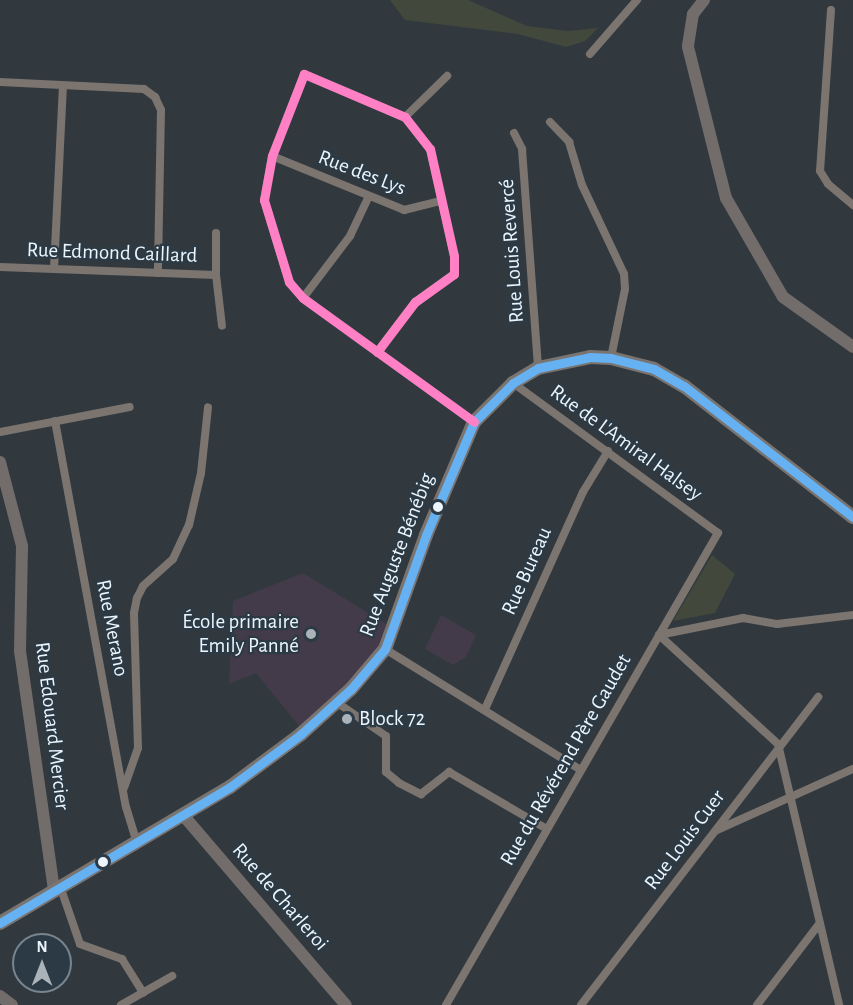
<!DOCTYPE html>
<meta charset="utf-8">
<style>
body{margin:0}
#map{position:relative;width:853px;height:1005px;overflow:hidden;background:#31393f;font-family:"Alegreya Sans",sans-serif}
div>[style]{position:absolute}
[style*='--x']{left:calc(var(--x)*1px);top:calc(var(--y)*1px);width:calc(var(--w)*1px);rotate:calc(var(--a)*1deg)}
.education>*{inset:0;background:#433b49}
.green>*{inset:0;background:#42483c}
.street>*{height:8px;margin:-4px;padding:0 4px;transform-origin:4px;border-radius:4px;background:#7b746f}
.secondary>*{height:12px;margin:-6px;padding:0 6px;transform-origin:6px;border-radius:6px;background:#726c6a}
.primary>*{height:14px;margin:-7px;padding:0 7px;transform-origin:7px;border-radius:7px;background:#7a7471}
.bus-1>*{height:9px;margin:-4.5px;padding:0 4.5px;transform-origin:4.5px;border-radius:4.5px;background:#66b1f2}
.bus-2>*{height:9px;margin:-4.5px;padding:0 4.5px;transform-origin:4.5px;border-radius:4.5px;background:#ff80c5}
.dots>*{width:16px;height:16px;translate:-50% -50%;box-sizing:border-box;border:3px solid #2b3a45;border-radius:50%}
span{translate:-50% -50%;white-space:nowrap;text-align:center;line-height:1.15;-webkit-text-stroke:4.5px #2b3a45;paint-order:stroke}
.street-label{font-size:21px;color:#ecf5fd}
.poi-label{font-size:21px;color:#ecf5fd}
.right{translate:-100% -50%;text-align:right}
.left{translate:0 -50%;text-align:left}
.north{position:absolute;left:12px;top:933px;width:60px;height:60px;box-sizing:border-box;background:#2b3a45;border:2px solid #78858f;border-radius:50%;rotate:0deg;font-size:16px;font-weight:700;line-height:24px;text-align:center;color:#ecf5fd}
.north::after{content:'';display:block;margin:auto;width:21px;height:27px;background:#abb3ba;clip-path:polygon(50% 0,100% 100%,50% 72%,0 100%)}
</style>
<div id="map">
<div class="education">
<div style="clip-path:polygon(303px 573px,393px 628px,385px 649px,304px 732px,256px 673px,229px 684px,233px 601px)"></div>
<div style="clip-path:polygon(441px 615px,476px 635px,466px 657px,453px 665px,425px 649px)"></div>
</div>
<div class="green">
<div style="clip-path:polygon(390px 0,468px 0,527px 26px,568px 31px,598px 28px,585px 41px,566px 47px,518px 34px,405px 20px)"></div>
<div style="clip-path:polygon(712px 555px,735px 574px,715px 613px,673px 621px)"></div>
</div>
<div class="street">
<div style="--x:831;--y:10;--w:161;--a:93.9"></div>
<div style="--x:820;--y:171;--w:15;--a:58"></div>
<div style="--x:828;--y:184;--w:33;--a:40"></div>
<div style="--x:590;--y:54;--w:72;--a:-49"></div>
<div style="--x:0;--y:82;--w:144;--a:2.8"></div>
<div style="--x:144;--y:89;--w:14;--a:36"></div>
<div style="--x:155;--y:97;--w:14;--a:65"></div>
<div style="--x:161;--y:110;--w:163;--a:91.1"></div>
<div style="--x:405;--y:117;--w:59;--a:-44.3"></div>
<div style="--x:550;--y:122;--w:28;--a:46"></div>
<div style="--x:569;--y:142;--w:45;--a:73.2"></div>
<div style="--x:582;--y:185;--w:98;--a:64.7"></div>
<div style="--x:624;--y:274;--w:15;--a:86"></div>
<div style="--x:625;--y:289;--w:70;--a:101.5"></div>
<div style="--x:514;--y:133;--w:18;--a:63"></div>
<div style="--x:522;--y:149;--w:220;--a:85.8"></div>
<div style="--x:272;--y:156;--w:143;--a:22.2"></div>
<div style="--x:404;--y:210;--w:38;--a:-14"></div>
<div style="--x:0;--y:267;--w:216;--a:2.1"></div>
<div style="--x:216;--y:275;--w:42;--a:-90"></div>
<div style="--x:54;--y:269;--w:183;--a:-87.2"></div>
<div style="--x:216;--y:275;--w:51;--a:83.3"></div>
<div style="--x:303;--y:298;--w:78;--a:-52.8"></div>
<div style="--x:350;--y:236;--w:44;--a:-64.6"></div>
<div style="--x:377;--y:352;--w:63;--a:-52.8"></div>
<div style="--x:415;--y:302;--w:48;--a:-35.7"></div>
<div style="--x:454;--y:274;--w:18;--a:-90"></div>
<div style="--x:454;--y:256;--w:110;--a:-102.6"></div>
<div style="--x:430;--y:149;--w:41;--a:-128"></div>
<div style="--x:405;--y:117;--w:110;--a:-156.9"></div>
<div style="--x:304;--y:74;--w:88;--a:111.3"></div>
<div style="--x:272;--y:156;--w:45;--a:100.3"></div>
<div style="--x:264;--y:200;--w:86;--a:73"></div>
<div style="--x:289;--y:282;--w:21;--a:49"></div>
<div style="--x:303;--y:298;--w:211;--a:35.9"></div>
<div style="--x:55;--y:421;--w:392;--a:79.6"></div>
<div style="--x:126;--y:807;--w:34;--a:73"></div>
<div style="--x:0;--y:432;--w:132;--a:-10.9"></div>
<div style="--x:659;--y:635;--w:161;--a:42.5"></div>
<div style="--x:778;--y:744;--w:268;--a:76.8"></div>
<div style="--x:659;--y:635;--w:86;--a:-11.4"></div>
<div style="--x:743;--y:618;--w:35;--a:10"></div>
<div style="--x:777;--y:624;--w:77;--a:-6.8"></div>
<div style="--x:385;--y:649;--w:230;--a:31.7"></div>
<div style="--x:336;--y:702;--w:60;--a:34.2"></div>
<div style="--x:386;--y:736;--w:36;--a:90"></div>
<div style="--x:386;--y:772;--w:17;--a:40"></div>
<div style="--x:399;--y:783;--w:25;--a:27"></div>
<div style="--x:421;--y:794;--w:36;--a:-38"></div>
<div style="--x:449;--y:772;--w:113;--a:30.2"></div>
<div style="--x:485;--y:709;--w:238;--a:-65.7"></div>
<div style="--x:583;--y:492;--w:48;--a:-58.6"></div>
<div style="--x:124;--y:788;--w:42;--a:-70.7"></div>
<div style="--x:138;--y:748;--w:135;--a:-91.7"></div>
<div style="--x:134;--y:613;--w:15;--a:-79"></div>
<div style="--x:137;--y:598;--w:13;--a:-63"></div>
<div style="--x:143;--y:586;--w:40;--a:-42"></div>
<div style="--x:173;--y:559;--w:38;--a:-65"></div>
<div style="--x:189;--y:525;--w:53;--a:-77"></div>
<div style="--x:201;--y:473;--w:66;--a:-83.9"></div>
<div style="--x:717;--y:830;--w:149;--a:-24.2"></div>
<div style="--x:60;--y:886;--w:61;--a:71"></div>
<div style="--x:80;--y:944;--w:45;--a:19.7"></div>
<div style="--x:122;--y:959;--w:40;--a:58"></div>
<div style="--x:121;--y:1005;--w:59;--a:-29.6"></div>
<div style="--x:446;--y:1005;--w:545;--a:-60.05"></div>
<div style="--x:718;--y:533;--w:254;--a:-143.8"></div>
<div style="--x:581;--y:1005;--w:389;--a:-52.4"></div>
<div style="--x:757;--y:1005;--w:103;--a:-52.5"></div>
</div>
<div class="secondary">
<div style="--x:704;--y:0;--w:18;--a:128"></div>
<div style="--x:693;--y:14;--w:33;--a:99"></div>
<div style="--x:688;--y:47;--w:156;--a:75.9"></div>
<div style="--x:726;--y:198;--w:114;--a:60.1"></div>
<div style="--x:783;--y:297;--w:86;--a:35.5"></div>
<div style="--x:0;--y:462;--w:87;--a:75.3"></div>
<div style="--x:22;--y:546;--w:105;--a:91.1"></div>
<div style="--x:20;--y:651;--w:240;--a:81.9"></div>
<div style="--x:183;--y:815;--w:250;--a:49.4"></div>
<div style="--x:0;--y:996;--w:15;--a:37"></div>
</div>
<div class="primary">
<div style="--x:0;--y:923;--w:267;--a:-30.6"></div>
<div style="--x:230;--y:787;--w:89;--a:-36.7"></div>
<div style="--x:301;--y:734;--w:67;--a:-42"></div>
<div style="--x:351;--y:689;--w:52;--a:-49.6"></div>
<div style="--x:385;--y:649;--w:121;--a:-70.2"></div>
<div style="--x:426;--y:535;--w:123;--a:-67"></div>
<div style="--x:474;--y:422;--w:55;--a:-45"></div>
<div style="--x:513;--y:383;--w:29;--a:-31"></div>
<div style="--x:538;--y:368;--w:53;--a:-11.9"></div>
<div style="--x:590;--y:357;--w:21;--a:3"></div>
<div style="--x:611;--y:358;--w:44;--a:14.3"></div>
<div style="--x:654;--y:369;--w:34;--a:30"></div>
<div style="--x:684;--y:386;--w:214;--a:37.8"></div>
</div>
<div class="bus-1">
<div style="--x:0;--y:923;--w:267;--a:-30.6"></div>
<div style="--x:230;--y:787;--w:89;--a:-36.7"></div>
<div style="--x:301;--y:734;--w:67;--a:-42"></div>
<div style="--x:351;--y:689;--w:52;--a:-49.6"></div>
<div style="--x:385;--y:649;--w:121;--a:-70.2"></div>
<div style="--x:426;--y:535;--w:123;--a:-67"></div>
<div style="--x:474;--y:422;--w:55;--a:-45"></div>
<div style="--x:513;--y:383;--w:29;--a:-31"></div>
<div style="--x:538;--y:368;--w:53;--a:-11.9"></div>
<div style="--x:590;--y:357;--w:21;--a:3"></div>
<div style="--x:611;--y:358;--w:44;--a:14.3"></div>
<div style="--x:654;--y:369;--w:34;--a:30"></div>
<div style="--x:684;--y:386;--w:214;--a:37.8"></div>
</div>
<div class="bus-2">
<div style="--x:377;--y:352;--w:63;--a:-52.8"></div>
<div style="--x:415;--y:302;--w:48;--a:-35.7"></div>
<div style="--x:454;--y:274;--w:18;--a:-90"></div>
<div style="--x:454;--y:256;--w:110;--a:-102.6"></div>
<div style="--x:430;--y:149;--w:41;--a:-128"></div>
<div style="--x:405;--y:117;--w:110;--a:-156.9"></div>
<div style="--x:304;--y:74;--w:88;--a:111.3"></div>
<div style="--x:272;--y:156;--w:45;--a:100.3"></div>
<div style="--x:264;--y:200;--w:86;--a:73"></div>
<div style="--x:289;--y:282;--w:21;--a:49"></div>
<div style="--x:303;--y:298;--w:211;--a:35.9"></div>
</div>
<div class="dots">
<div style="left:438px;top:507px;background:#ecf5fd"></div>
<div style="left:311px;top:634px;background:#abb3ba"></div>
<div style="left:347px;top:719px;background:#abb3ba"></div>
<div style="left:103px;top:862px;background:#ecf5fd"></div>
</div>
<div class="street-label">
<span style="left:362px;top:173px;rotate:21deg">Rue des Lys</span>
<span style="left:512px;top:251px;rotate:-94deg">Rue Louis Revercé</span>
<span style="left:112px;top:253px;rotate:2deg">Rue Edmond Caillard</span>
<span style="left:626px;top:443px;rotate:36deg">Rue de L'Amiral Halsey</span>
<span style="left:397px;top:555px;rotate:-69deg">Rue Auguste Bénébig</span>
<span style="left:527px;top:571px;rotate:-66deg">Rue Bureau</span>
<span style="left:112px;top:628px;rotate:79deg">Rue Merano</span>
<span style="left:52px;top:726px;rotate:83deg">Rue Edouard Mercier</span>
<span style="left:566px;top:760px;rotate:-60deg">Rue du Révérend Père Gaudet</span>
<span style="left:685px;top:840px;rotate:-53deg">Rue Louis Cuer</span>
<span style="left:280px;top:897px;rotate:49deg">Rue de Charleroi</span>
</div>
<div class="poi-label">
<span class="right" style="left:299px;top:634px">École primaire<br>Emily Panné</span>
<span class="left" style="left:359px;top:719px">Block 72</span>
</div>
<div class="north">N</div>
</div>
